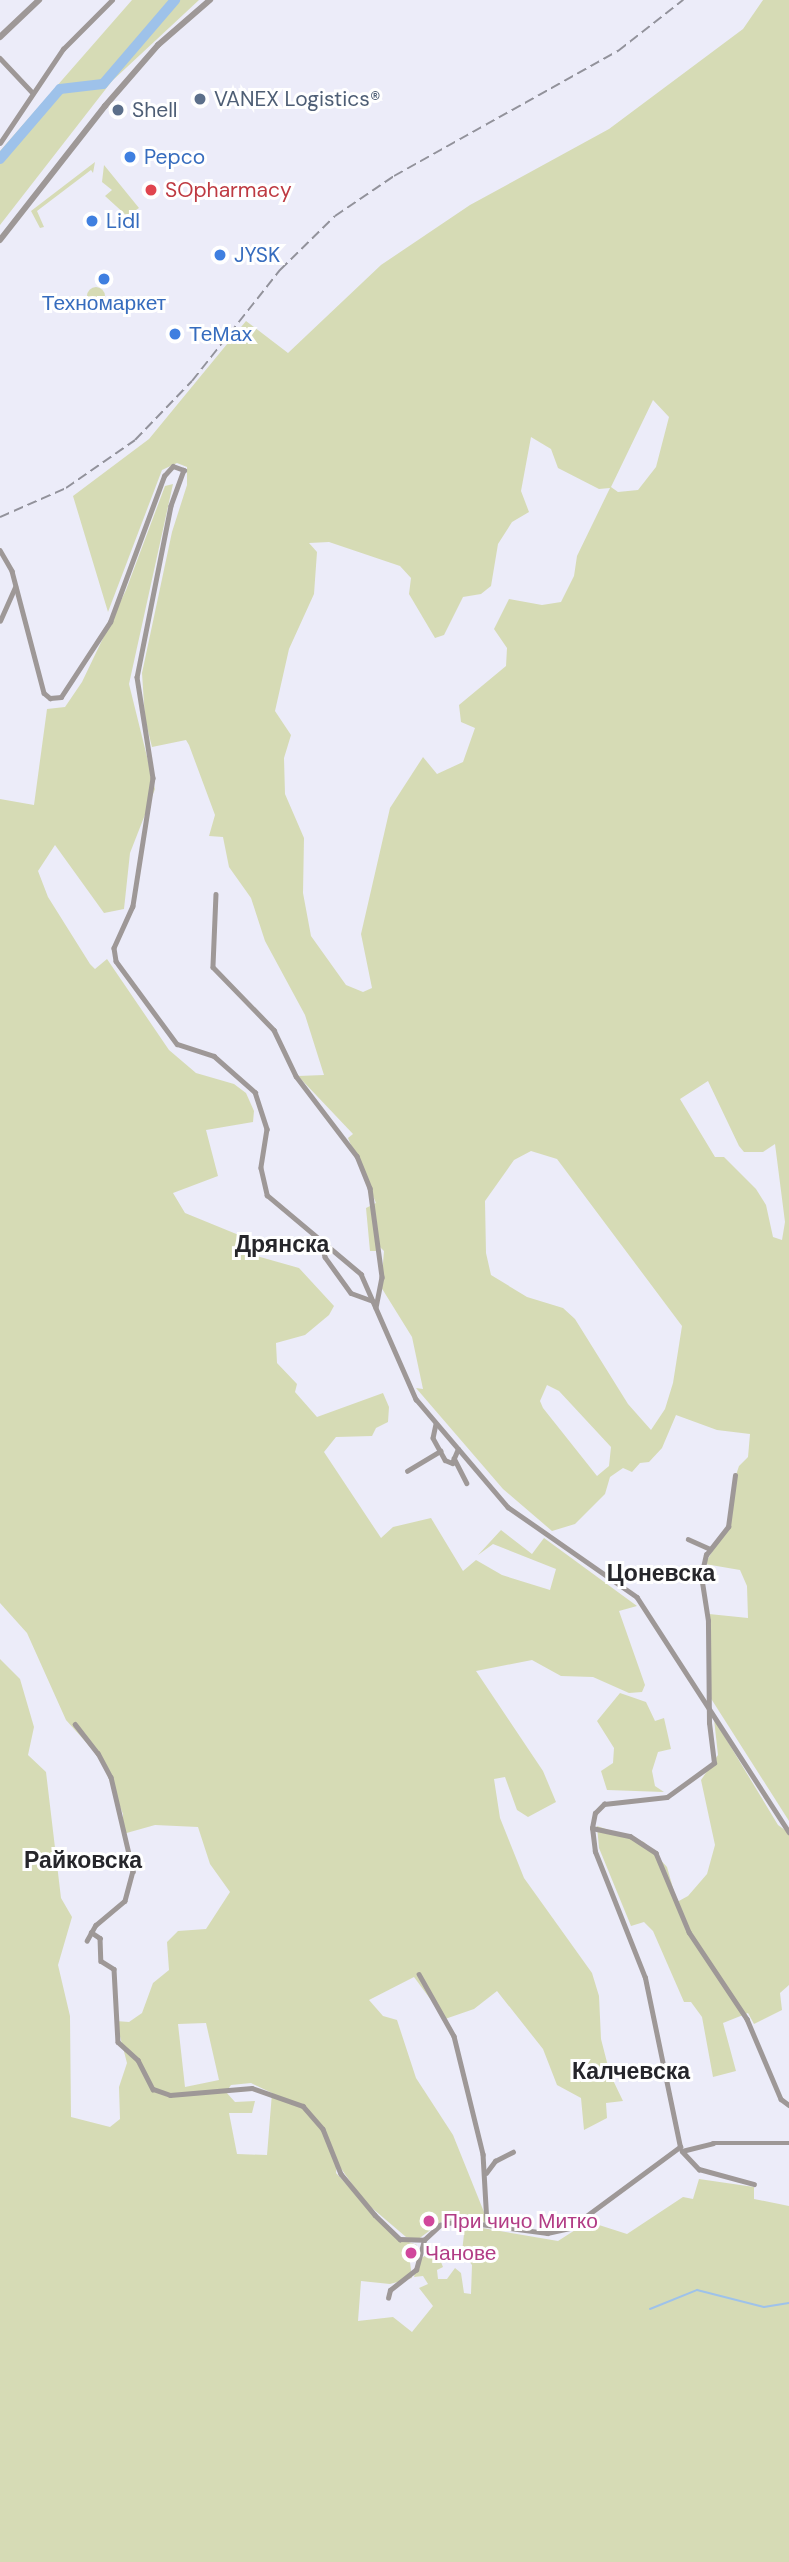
<!DOCTYPE html>
<meta charset="utf-8">
<style>
body{margin:0}
#map{position:relative;width:789px;height:2562px;overflow:hidden;background:#ececf9;font-family:"DM Sans",sans-serif}
div>[style]{position:absolute}
[style*='--x']{left:calc(var(--x)*1px);top:calc(var(--y)*1px);width:calc(var(--w)*1px);rotate:calc(var(--a)*1deg)}
.green>*{inset:0;background:#d6dbb5}
.round{border-radius:50%}
.stream>*{height:2px;margin:-1px;padding:0 1px;transform-origin:1px;border-radius:1px;background:#9ec2ea}
.river>*{height:10px;margin:-5px;padding:0 5px;transform-origin:5px;border-radius:5px;background:#9ec2ea}
.minor>*{height:4.5px;margin:-2.25px;padding:0 2.25px;transform-origin:2.25px;border-radius:2.25px;background:#9e9897}
.tertiary>*{height:6px;margin:-3px;padding:0 3px;transform-origin:3px;border-radius:3px;background:#9e9897}
.rail>*{height:2px;margin-top:-1px;transform-origin:0;background:repeating-linear-gradient(90deg,#92929b 0 10px,transparent 0 15px)}
.dots>*{width:19px;height:19px;translate:-50% -50%;box-sizing:border-box;border:4px solid #fff;border-radius:50%}
span{translate:-50% -50%;white-space:nowrap;text-align:center;line-height:1.15;-webkit-text-stroke:6px #fff;paint-order:stroke}
.service-label{font-size:21px;color:#4e5e75}
.left{translate:0 -50%;text-align:left}
.shop-label{font-size:21px;color:#366cbe}
.health-label{font-size:21px;color:#be3a42}
.hotel-label{font-size:21px;color:#b23c85}
.neighbourhood-label{font-size:23px;color:#26262b;font-weight:700}
</style>
<div id="map">
<div class="green">
<div style="clip-path:polygon(132px 0,199px 0,112px 81px,0 225px,0 151px)"></div>
<div style="clip-path:polygon(evenodd,763px 0,789px 0,789px 1821px,710px 1697px,709px 1614px,748px 1618px,747px 1586px,740px 1570px,705px 1564px,732px 1517px,734px 1481px,739px 1466px,748px 1457px,750px 1434px,717px 1430px,676px 1415px,662px 1448px,649px 1462px,640px 1463px,632px 1472px,623px 1468px,610px 1477px,605px 1494px,575px 1524px,552px 1531px,503px 1489px,416px 1388px,423px 1389px,412px 1337px,381px 1287px,384px 1251px,379px 1246px,377px 1251px,370px 1251px,366px 1208px,376px 1203px,348px 1138px,353px 1134px,298px 1076px,324px 1075px,305px 1015px,265px 941px,251px 898px,229px 867px,223px 837px,209px 836px,215px 815px,189px 745px,186px 740px,152px 747px,145px 719px,142px 673px,172px 532px,187px 485px,187px 467px,177px 463px,162px 470px,108px 612px,73px 496px,149px 439px,246px 321px,288px 353px,381px 265px,470px 205px,609px 129px,743px 29px,763px 0,653px 400px,669px 417px,656px 467px,638px 490px,618px 492px,611px 487px,653px 400px,763px 0,531px 437px,551px 449px,558px 468px,599px 489px,610px 488px,577px 556px,574px 576px,561px 602px,542px 605px,509px 599px,494px 629px,507px 648px,506px 666px,459px 705px,461px 722px,475px 728px,463px 762px,437px 774px,423px 757px,390px 808px,361px 934px,372px 988px,363px 992px,346px 985px,311px 936px,303px 893px,304px 838px,285px 794px,284px 758px,291px 735px,275px 711px,289px 649px,314px 594px,317px 552px,309px 543px,329px 542px,400px 566px,411px 578px,409px 594px,435px 638px,444px 635px,463px 597px,481px 594px,491px 586px,498px 544px,512px 522px,529px 512px,521px 491px,531px 437px,763px 0,708px 1081px,739px 1146px,744px 1152px,763px 1152px,775px 1144px,785px 1222px,782px 1240px,773px 1237px,766px 1205px,756px 1189px,724px 1157px,715px 1157px,680px 1099px,708px 1081px,763px 0,531px 1151px,557px 1159px,682px 1326px,673px 1383px,665px 1409px,651px 1430px,628px 1404px,575px 1319px,563px 1308px,527px 1297px,491px 1275px,486px 1253px,485px 1201px,514px 1160px,531px 1151px,763px 0,547px 1385px,559px 1391px,611px 1447px,609px 1466px,597px 1476px,543px 1408px,540px 1401px,547px 1385px)"></div>
<div style="clip-path:polygon(95px 162px,93px 173px,91px 170px,37px 211px,44px 227px,40px 228px,31px 211px)"></div>
<div style="clip-path:polygon(104px 165px,139px 208px,127px 216px,105px 196px,112px 190px,102px 182px)"></div>
<div class="round" style="left:87px;top:287px;width:18px;height:18px"></div>
<div style="clip-path:polygon(evenodd,173px 484px,129px 684px,155px 789px,130px 853px,124px 909px,104px 913px,55px 845px,38px 871px,48px 897px,90px 964px,95px 969px,107px 959px,169px 1050px,196px 1073px,234px 1084px,246px 1093px,254px 1111px,253px 1122px,206px 1130px,218px 1176px,173px 1193px,185px 1213px,251px 1240px,254px 1247px,250px 1254px,299px 1268px,334px 1306px,329px 1315px,305px 1335px,276px 1343px,277px 1363px,297px 1384px,295px 1392px,317px 1417px,383px 1393px,389px 1407px,388px 1422px,376px 1428px,372px 1436px,336px 1437px,324px 1452px,381px 1538px,393px 1527px,431px 1518px,463px 1571px,476px 1560px,502px 1575px,550px 1590px,556px 1569px,493px 1544px,478px 1555px,501px 1530px,532px 1554px,544px 1538px,637px 1606px,619px 1611px,645px 1685px,642px 1692px,629px 1693px,593px 1677px,561px 1676px,532px 1660px,476px 1671px,543px 1771px,556px 1802px,528px 1817px,517px 1810px,505px 1777px,494px 1779px,500px 1818px,524px 1878px,592px 1973px,599px 1996px,601px 2039px,610px 2074px,623px 2101px,606px 2103px,607px 2118px,584px 2130px,581px 2098px,557px 2085px,543px 2049px,497px 1991px,474px 2009px,445px 2019px,414px 1977px,369px 2000px,383px 2016px,397px 2020px,416px 2078px,453px 2135px,488px 2222px,444px 2220px,417px 2240px,406px 2237px,365px 2202px,337px 2163px,336px 2173px,395px 2237px,417px 2245px,410px 2262px,412px 2278px,390px 2284px,361px 2281px,358px 2321px,393px 2317px,412px 2332px,433px 2306px,419px 2288px,428px 2284px,423px 2276px,414px 2277px,418px 2260px,438px 2248px,453px 2248px,450px 2259px,441px 2262px,443px 2267px,437px 2270px,438px 2279px,447px 2279px,455px 2268px,461px 2273px,464px 2293px,471px 2294px,472px 2265px,462px 2252px,465px 2225px,558px 2241px,594px 2218px,599px 2225px,627px 2234px,683px 2197px,693px 2199px,699px 2179px,754px 2187px,754px 2199px,789px 2206px,789px 2562px,0 2562px,0 1659px,20px 1679px,34px 1727px,28px 1755px,46px 1772px,61px 1898px,72px 1917px,58px 1965px,70px 2016px,71px 2117px,110px 2127px,120px 2119px,119px 2087px,127px 2063px,116px 2021px,129px 2022px,142px 2013px,153px 1983px,169px 1970px,167px 1942px,178px 1931px,206px 1929px,230px 1892px,210px 1864px,198px 1827px,155px 1825px,123px 1834px,123px 1814px,101px 1759px,66px 1720px,27px 1633px,0 1603px,0 799px,34px 805px,47px 709px,65px 707px,82px 682px,126px 590px,165px 486px,173px 484px,206px 2023px,219px 2080px,185px 2087px,178px 2024px,206px 2023px,173px 484px,251px 2083px,272px 2093px,267px 2155px,237px 2154px,229px 2113px,252px 2113px,255px 2101px,235px 2102px,226px 2092px,231px 2085px,251px 2083px)"></div>
<div style="clip-path:polygon(620px 1693px,646px 1702px,655px 1721px,664px 1718px,671px 1749px,658px 1752px,652px 1771px,655px 1786px,664px 1792px,607px 1790px,601px 1771px,613px 1763px,614px 1748px,597px 1721px)"></div>
<div style="clip-path:polygon(714px 1719px,778px 1825px,789px 1833px,789px 1985px,780px 1993px,782px 2010px,754px 2024px,748px 2013px,723px 2023px,736px 2071px,713px 2077px,702px 2017px,691px 2002px,684px 2002px,653px 1931px,644px 1922px,631px 1926px,599px 1848px,597px 1826px,644px 1842px,667px 1867px,677px 1902px,688px 1896px,707px 1874px,715px 1845px,701px 1780px,718px 1755px)"></div>
</div>
<div class="stream">
<div style="--x:650;--y:2309;--w:51;--a:-22"></div>
<div style="--x:697;--y:2290;--w:69;--a:14.2"></div>
<div style="--x:764;--y:2307;--w:25;--a:-9"></div>
</div>
<div class="river">
<div style="--x:0;--y:159;--w:92;--a:-49.4"></div>
<div style="--x:60;--y:89;--w:43;--a:-6.6"></div>
<div style="--x:103;--y:84;--w:111;--a:-49.4"></div>
</div>
<div class="minor">
<div style="--x:0;--y:58;--w:48;--a:46.7"></div>
<div style="--x:0;--y:143;--w:113;--a:-56.2"></div>
<div style="--x:63;--y:49;--w:69;--a:-45"></div>
<div style="--x:0;--y:550;--w:24;--a:60"></div>
<div style="--x:12;--y:571;--w:126;--a:75.3"></div>
<div style="--x:44;--y:693;--w:8;--a:40"></div>
<div style="--x:50;--y:698;--w:11;--a:-5"></div>
<div style="--x:61;--y:697;--w:90;--a:-56.8"></div>
<div style="--x:110;--y:622;--w:156;--a:-69.7"></div>
<div style="--x:164;--y:476;--w:13;--a:-48"></div>
<div style="--x:173;--y:466;--w:12;--a:20"></div>
<div style="--x:184;--y:470;--w:38;--a:110"></div>
<div style="--x:171;--y:506;--w:174;--a:101.2"></div>
<div style="--x:137;--y:677;--w:102;--a:81"></div>
<div style="--x:153;--y:778;--w:130;--a:98.9"></div>
<div style="--x:133;--y:906;--w:46;--a:114.3"></div>
<div style="--x:114;--y:948;--w:13;--a:81"></div>
<div style="--x:116;--y:961;--w:103;--a:53.7"></div>
<div style="--x:177;--y:1044;--w:39;--a:18"></div>
<div style="--x:214;--y:1056;--w:55;--a:41.3"></div>
<div style="--x:255;--y:1092;--w:39;--a:72"></div>
<div style="--x:267;--y:1129;--w:39;--a:99"></div>
<div style="--x:261;--y:1168;--w:28;--a:77"></div>
<div style="--x:267;--y:1195;--w:123;--a:40"></div>
<div style="--x:361;--y:1274;--w:137;--a:66.3"></div>
<div style="--x:416;--y:1399;--w:142;--a:49.6"></div>
<div style="--x:508;--y:1507;--w:157;--a:34.9"></div>
<div style="--x:637;--y:1597;--w:280;--a:57.1"></div>
<div style="--x:0;--y:621;--w:37;--a:-66"></div>
<div style="--x:216;--y:894;--w:73;--a:92.4"></div>
<div style="--x:213;--y:967;--w:88;--a:45.9"></div>
<div style="--x:274;--y:1030;--w:51;--a:64.4"></div>
<div style="--x:296;--y:1076;--w:101;--a:52.7"></div>
<div style="--x:357;--y:1156;--w:35;--a:68"></div>
<div style="--x:370;--y:1188;--w:90;--a:82.3"></div>
<div style="--x:382;--y:1277;--w:31;--a:101"></div>
<div style="--x:319;--y:1238;--w:20;--a:72"></div>
<div style="--x:325;--y:1257;--w:44;--a:54.2"></div>
<div style="--x:351;--y:1293;--w:23;--a:20"></div>
<div style="--x:436;--y:1424;--w:14;--a:102"></div>
<div style="--x:433;--y:1438;--w:25;--a:61"></div>
<div style="--x:445;--y:1460;--w:8;--a:23"></div>
<div style="--x:452;--y:1463;--w:15;--a:-67"></div>
<div style="--x:454;--y:1458;--w:28;--a:63"></div>
<div style="--x:407;--y:1471;--w:39;--a:-31"></div>
<div style="--x:688;--y:1539;--w:24;--a:24"></div>
<div style="--x:75;--y:1724;--w:37;--a:52"></div>
<div style="--x:98;--y:1753;--w:27;--a:62"></div>
<div style="--x:111;--y:1777;--w:97;--a:76.8"></div>
<div style="--x:133;--y:1871;--w:31;--a:105"></div>
<div style="--x:125;--y:1901;--w:38;--a:140"></div>
<div style="--x:96;--y:1925;--w:18;--a:119"></div>
<div style="--x:592;--y:1828;--w:39;--a:12"></div>
<div style="--x:630;--y:1836;--w:31;--a:33"></div>
<div style="--x:656;--y:1853;--w:86;--a:67.3"></div>
<div style="--x:689;--y:1932;--w:105;--a:56.3"></div>
<div style="--x:747;--y:2019;--w:87;--a:67"></div>
<div style="--x:781;--y:2099;--w:10;--a:37"></div>
<div style="--x:91;--y:1932;--w:11;--a:34"></div>
<div style="--x:100;--y:1938;--w:23;--a:88"></div>
<div style="--x:101;--y:1961;--w:15;--a:32"></div>
<div style="--x:114;--y:1969;--w:73;--a:86.9"></div>
<div style="--x:118;--y:2042;--w:27;--a:42"></div>
<div style="--x:138;--y:2060;--w:33;--a:63"></div>
<div style="--x:153;--y:2089;--w:18;--a:19"></div>
<div style="--x:170;--y:2095;--w:82;--a:-4.9"></div>
<div style="--x:252;--y:2088;--w:54;--a:19.4"></div>
<div style="--x:303;--y:2106;--w:30;--a:49"></div>
<div style="--x:323;--y:2129;--w:48;--a:68.2"></div>
<div style="--x:341;--y:2174;--w:53;--a:50.3"></div>
<div style="--x:375;--y:2215;--w:35;--a:44"></div>
<div style="--x:400;--y:2239;--w:23;--a:2"></div>
<div style="--x:419;--y:1974;--w:71;--a:60.6"></div>
<div style="--x:454;--y:2036;--w:122;--a:76.2"></div>
<div style="--x:483;--y:2154;--w:70;--a:86.7"></div>
<div style="--x:682;--y:2151;--w:32;--a:-14"></div>
<div style="--x:713;--y:2143;--w:76;--a:0"></div>
<div style="--x:682;--y:2151;--w:25;--a:47"></div>
<div style="--x:699;--y:2169;--w:57;--a:15.3"></div>
<div style="--x:486;--y:2173;--w:15;--a:-53"></div>
<div style="--x:495;--y:2161;--w:20;--a:-27"></div>
<div style="--x:388;--y:2298;--w:8;--a:-76"></div>
<div style="--x:390;--y:2290;--w:33;--a:-38"></div>
<div style="--x:416;--y:2270;--w:31;--a:-75"></div>
<div style="--x:424;--y:2240;--w:22;--a:-43"></div>
<div style="--x:440;--y:2225;--w:18;--a:-13"></div>
<div style="--x:458;--y:2221;--w:90;--a:7.7"></div>
<div style="--x:547;--y:2233;--w:24;--a:-12"></div>
<div style="--x:570;--y:2228;--w:137;--a:-36.4"></div>
<div style="--x:680;--y:2147;--w:173;--a:-101.7"></div>
<div style="--x:645;--y:1978;--w:136;--a:-111.6"></div>
<div style="--x:595;--y:1852;--w:24;--a:-97"></div>
<div style="--x:592;--y:1828;--w:15;--a:-79"></div>
<div style="--x:595;--y:1813;--w:13;--a:-45"></div>
<div style="--x:604;--y:1804;--w:63;--a:-6.3"></div>
<div style="--x:667;--y:1797;--w:58;--a:-35.9"></div>
<div style="--x:714;--y:1763;--w:40;--a:-97.1"></div>
<div style="--x:709;--y:1723;--w:102;--a:-90.6"></div>
<div style="--x:708;--y:1621;--w:46;--a:-98.8"></div>
<div style="--x:701;--y:1576;--w:22;--a:-77"></div>
<div style="--x:706;--y:1555;--w:36;--a:-52"></div>
<div style="--x:728;--y:1527;--w:52;--a:-82.3"></div>
</div>
<div class="tertiary">
<div style="--x:0;--y:37;--w:54;--a:-43.5"></div>
<div style="--x:0;--y:240;--w:170;--a:-51.9"></div>
<div style="--x:105;--y:106;--w:81;--a:-49"></div>
<div style="--x:158;--y:45;--w:69;--a:-40.9"></div>
</div>
<div class="rail">
<div style="--x:0;--y:517;--w:72;--a:-23.7"></div>
<div style="--x:66;--y:488;--w:84;--a:-34.8"></div>
<div style="--x:135;--y:440;--w:82;--a:-46"></div>
<div style="--x:192;--y:381;--w:142;--a:-51.6"></div>
<div style="--x:280;--y:270;--w:77;--a:-44.5"></div>
<div style="--x:335;--y:216;--w:71;--a:-34.1"></div>
<div style="--x:394;--y:176;--w:257;--a:-29.2"></div>
<div style="--x:618;--y:51;--w:83;--a:-38.1"></div>
</div>
<div class="dots">
<div style="left:200px;top:99px;background:#5c6f8a"></div>
<div style="left:118px;top:110px;background:#5c6f8a"></div>
<div style="left:130px;top:157px;background:#3f7fe0"></div>
<div style="left:151px;top:190px;background:#e0444e"></div>
<div style="left:92px;top:221px;background:#3f7fe0"></div>
<div style="left:220px;top:255px;background:#3f7fe0"></div>
<div style="left:104px;top:279px;background:#3f7fe0"></div>
<div style="left:175px;top:334px;background:#3f7fe0"></div>
<div style="left:429px;top:2221px;background:#d1479c"></div>
<div style="left:411px;top:2253px;background:#d1479c"></div>
</div>
<div class="service-label">
<span class="left" style="left:214px;top:99px">VANEX Logistics®</span>
<span class="left" style="left:132px;top:110px">Shell</span>
</div>
<div class="shop-label">
<span class="left" style="left:144px;top:157px">Pepco</span>
<span class="left" style="left:106px;top:221px">Lidl</span>
<span class="left" style="left:234px;top:255px">JYSK</span>
<span style="left:104px;top:303px">Техномаркет</span>
<span class="left" style="left:189px;top:334px">ТеМах</span>
</div>
<div class="health-label">
<span class="left" style="left:165px;top:190px">SOpharmacy</span>
</div>
<div class="hotel-label">
<span class="left" style="left:443px;top:2221px">При чичо Митко</span>
<span class="left" style="left:425px;top:2253px">Чанове</span>
</div>
<div class="neighbourhood-label">
<span style="left:282px;top:1244px">Дрянска</span>
<span style="left:661px;top:1573px">Цоневска</span>
<span style="left:83px;top:1860px">Райковска</span>
<span style="left:631px;top:2071px">Калчевска</span>
</div>
</div>
